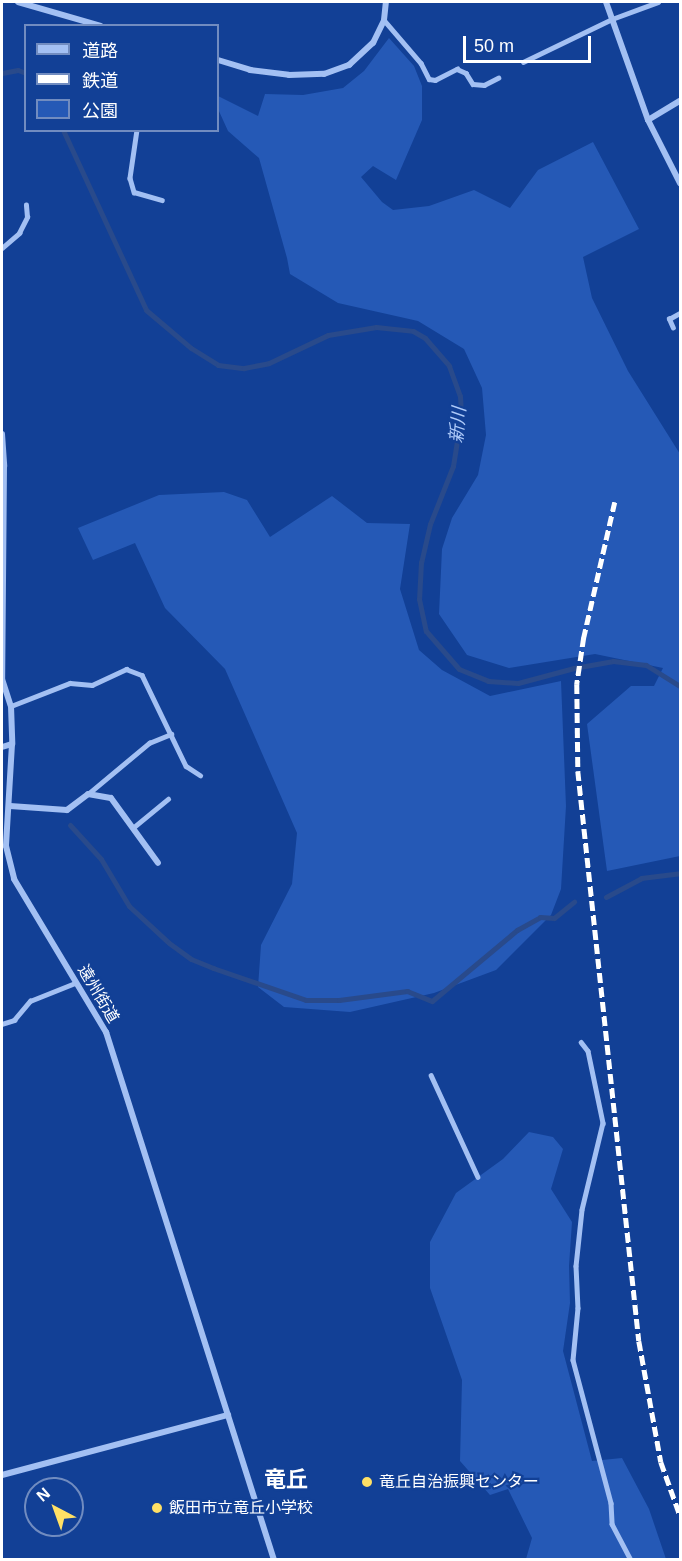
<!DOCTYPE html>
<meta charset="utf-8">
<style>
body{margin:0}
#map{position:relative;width:682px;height:1561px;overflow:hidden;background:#124096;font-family:Arial,"Noto Sans JP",sans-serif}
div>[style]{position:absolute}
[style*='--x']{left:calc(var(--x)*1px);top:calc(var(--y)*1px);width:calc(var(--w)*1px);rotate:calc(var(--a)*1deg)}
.green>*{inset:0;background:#2559b6}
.stream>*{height:5px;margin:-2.5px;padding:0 2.5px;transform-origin:2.5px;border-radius:2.5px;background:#294a8b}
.service>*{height:4.5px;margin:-2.25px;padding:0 2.25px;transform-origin:2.25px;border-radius:2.25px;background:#a3c0f3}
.minor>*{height:6px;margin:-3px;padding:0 3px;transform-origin:3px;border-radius:3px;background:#a3c0f3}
.rail>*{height:4.5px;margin-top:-2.25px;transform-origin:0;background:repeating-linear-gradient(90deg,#fff 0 10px,transparent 0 14.5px)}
.dots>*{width:16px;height:16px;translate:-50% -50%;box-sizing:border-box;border:3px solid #124096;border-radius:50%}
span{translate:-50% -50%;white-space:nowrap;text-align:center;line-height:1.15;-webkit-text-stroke:4.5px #124096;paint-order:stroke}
.street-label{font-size:16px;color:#fff}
.poi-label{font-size:16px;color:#fff}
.left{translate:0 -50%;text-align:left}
.water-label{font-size:18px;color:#afcbfa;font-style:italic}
.district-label{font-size:22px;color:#fff;font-weight:700}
.frame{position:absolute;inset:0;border:3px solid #fff;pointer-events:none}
.legend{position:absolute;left:24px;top:24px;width:195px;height:108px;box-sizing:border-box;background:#124096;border:2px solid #718cc0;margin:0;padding:8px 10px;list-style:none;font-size:18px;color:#fff}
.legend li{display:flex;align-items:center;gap:12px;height:30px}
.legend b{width:30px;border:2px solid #718cc0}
.north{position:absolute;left:24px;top:1477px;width:60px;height:60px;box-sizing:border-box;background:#124096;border:2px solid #718cc0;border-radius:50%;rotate:319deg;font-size:16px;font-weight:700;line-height:24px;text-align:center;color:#fff}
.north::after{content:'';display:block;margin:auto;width:21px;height:27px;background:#ffe065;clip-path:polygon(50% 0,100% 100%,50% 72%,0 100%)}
.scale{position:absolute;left:463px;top:36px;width:128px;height:27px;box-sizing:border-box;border:3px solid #fff;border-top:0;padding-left:8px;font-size:18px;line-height:21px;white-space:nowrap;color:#fff;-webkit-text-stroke:4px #124096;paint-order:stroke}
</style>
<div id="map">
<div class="green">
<div style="clip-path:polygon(389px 38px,414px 66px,422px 86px,422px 120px,396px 180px,373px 166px,361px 177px,382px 202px,393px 210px,429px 206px,474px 190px,510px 208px,538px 170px,593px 142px,639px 229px,583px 257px,592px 298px,628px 371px,680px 454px,680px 856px,607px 871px,587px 724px,631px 686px,654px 686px,663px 668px,595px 654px,509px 668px,467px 655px,439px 614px,442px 549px,452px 518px,478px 475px,486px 435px,482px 388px,464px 349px,418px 321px,338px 303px,290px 274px,287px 258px,259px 158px,228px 131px,218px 109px,218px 96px,258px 116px,265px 94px,303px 95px,343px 88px,364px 71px)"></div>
<div style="clip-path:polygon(224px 492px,247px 500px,270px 537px,332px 496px,367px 523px,410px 524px,400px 589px,419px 650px,442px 670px,490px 696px,561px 681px,566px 806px,561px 889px,551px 915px,496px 970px,434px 993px,350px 1012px,284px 1007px,258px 987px,261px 945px,292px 884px,297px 833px,225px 669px,165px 608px,135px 543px,93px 560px,78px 528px,159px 495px)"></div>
<div style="clip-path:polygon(529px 1132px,553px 1137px,563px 1149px,551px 1189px,572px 1222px,569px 1266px,570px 1303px,563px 1351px,592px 1461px,622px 1458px,649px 1509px,666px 1559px,526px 1559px,532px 1538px,508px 1489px,490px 1495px,460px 1461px,462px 1380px,430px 1288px,430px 1242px,456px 1193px,503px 1159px)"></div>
</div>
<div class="stream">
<div style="--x:2;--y:73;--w:16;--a:-11"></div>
<div style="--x:18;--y:70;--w:9;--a:21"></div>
<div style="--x:63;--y:130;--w:198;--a:65.2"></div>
<div style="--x:146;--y:310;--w:59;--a:40.2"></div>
<div style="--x:191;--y:348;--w:32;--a:32"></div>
<div style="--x:218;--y:365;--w:26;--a:7"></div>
<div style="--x:244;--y:368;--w:25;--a:-11"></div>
<div style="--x:269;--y:363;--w:65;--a:-25.4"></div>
<div style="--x:328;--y:335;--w:49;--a:-9.5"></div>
<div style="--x:376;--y:327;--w:37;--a:6"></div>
<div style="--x:413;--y:331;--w:14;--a:30"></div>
<div style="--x:425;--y:338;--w:37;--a:49"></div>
<div style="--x:449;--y:366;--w:32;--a:70"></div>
<div style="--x:460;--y:396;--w:20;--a:87"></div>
<div style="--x:461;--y:416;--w:51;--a:99.1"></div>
<div style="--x:453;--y:466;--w:62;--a:111.6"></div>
<div style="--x:430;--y:524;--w:39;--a:103"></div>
<div style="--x:421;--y:562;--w:37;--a:93"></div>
<div style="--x:419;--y:599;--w:33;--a:78"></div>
<div style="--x:426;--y:631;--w:50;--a:49"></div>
<div style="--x:459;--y:669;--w:31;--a:22"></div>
<div style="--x:488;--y:681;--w:30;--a:4"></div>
<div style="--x:518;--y:683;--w:58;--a:-15"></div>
<div style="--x:574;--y:668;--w:40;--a:-10"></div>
<div style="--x:613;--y:661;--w:33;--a:7"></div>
<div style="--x:646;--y:665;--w:40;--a:32"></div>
<div style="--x:70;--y:825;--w:46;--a:47.6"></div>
<div style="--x:101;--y:859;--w:55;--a:59.2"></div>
<div style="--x:129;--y:906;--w:54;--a:42.8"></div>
<div style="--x:169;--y:943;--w:27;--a:36"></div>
<div style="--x:191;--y:959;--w:24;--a:22"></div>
<div style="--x:213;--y:968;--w:98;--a:19"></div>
<div style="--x:306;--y:1000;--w:33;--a:0"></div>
<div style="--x:339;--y:1000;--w:69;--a:-7.5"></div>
<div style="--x:407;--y:991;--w:27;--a:22"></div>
<div style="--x:432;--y:1001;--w:111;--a:-39.9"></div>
<div style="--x:517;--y:930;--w:26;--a:-29"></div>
<div style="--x:540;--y:917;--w:14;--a:4"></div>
<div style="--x:554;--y:918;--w:26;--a:-39"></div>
<div style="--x:606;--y:897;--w:40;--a:-28"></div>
<div style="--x:641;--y:878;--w:39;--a:-7"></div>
</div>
<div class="service">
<div style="--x:384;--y:20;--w:57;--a:49.3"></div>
<div style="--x:421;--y:63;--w:18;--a:63"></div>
<div style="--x:429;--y:79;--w:6;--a:9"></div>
<div style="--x:435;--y:80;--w:25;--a:-27"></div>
<div style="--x:457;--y:69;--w:10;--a:24"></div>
<div style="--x:466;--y:73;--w:13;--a:58"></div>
<div style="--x:473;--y:84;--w:11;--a:5"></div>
<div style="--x:484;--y:85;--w:16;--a:-27"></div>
<div style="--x:523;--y:62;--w:99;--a:-25.8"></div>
<div style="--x:612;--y:19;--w:49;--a:-20.3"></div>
<div style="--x:137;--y:130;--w:49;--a:98.3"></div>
<div style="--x:130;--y:178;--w:15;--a:74"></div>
<div style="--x:134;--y:192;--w:29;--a:16"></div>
<div style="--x:2;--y:248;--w:23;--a:-41"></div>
<div style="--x:19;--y:233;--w:18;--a:-63"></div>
<div style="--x:27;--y:217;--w:12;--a:-95"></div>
<div style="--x:673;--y:328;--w:10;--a:-114"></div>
<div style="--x:669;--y:319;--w:13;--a:-29"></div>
<div style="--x:11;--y:706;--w:63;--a:-21.3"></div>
<div style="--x:70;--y:683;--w:22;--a:5"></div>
<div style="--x:92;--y:685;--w:38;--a:-25"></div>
<div style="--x:126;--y:669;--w:17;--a:21"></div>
<div style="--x:142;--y:675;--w:101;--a:64.2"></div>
<div style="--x:186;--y:766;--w:17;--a:33"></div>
<div style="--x:88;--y:794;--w:80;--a:-39.9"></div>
<div style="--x:149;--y:743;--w:24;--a:-22"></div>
<div style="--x:134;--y:827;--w:44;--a:-39.5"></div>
<div style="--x:2;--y:1024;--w:13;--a:-18"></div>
<div style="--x:14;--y:1020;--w:25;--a:-50"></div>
<div style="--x:30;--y:1001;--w:48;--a:-21.8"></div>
<div style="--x:581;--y:1042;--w:11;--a:52"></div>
<div style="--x:588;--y:1051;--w:74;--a:78.2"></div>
<div style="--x:603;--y:1123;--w:89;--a:103.6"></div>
<div style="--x:582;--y:1210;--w:56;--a:96.1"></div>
<div style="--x:576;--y:1266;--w:42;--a:87.3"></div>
<div style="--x:578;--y:1308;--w:52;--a:95.5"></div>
<div style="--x:573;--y:1360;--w:148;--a:75.1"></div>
<div style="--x:611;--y:1503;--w:21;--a:87"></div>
<div style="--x:612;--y:1524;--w:41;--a:62.2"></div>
<div style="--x:431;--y:1075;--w:112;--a:65.3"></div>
</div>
<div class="minor">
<div style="--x:18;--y:2;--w:86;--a:16.1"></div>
<div style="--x:606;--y:2;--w:125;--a:70.4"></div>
<div style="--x:648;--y:120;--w:71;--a:63.1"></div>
<div style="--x:218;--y:60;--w:34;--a:17"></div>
<div style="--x:250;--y:70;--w:39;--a:7"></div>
<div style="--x:289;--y:75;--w:35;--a:-2"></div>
<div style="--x:324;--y:74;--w:27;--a:-20"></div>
<div style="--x:349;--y:65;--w:33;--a:-43"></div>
<div style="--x:373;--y:43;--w:25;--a:-64"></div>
<div style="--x:384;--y:20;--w:18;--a:-84"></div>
<div style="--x:648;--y:120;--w:37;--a:-31"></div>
<div style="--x:2;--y:434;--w:32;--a:86"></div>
<div style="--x:4;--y:466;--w:213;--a:90.5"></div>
<div style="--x:2;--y:679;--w:28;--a:72"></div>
<div style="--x:11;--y:706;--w:38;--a:88"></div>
<div style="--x:12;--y:744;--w:102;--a:93.4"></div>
<div style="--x:6;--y:846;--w:34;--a:76"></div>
<div style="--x:14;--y:879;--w:179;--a:59"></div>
<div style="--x:106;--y:1032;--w:554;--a:72.35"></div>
<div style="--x:2;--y:747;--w:10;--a:-17"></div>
<div style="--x:10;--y:806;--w:57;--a:4"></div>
<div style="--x:67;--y:810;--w:26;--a:-37"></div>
<div style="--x:88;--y:794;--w:23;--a:10"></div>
<div style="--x:111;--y:798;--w:80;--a:54.1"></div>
<div style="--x:2;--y:1475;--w:234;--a:-14.9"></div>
</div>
<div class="rail">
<div style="--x:615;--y:502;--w:139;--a:102.9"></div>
<div style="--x:584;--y:637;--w:48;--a:98.5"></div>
<div style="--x:577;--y:684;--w:87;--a:89.3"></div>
<div style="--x:578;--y:771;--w:573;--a:83.89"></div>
<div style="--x:639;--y:1341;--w:123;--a:79.7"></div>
<div style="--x:661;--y:1462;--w:56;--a:70.3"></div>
</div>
<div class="dots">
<div style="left:367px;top:1482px;background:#ffe065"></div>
<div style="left:157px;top:1508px;background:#ffe065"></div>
</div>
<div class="street-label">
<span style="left:98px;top:994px;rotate:59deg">遠州街道</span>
</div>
<div class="poi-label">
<span class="left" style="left:379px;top:1482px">竜丘自治振興センター</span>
<span class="left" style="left:169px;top:1508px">飯田市立竜丘小学校</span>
</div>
<div class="water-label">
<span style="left:458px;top:425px;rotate:-85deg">新川</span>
</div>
<div class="district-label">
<span style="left:286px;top:1480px">竜丘</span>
</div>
<div class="frame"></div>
<ul class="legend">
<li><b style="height:8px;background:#a3c0f3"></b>道路</li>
<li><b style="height:8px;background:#fff"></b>鉄道</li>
<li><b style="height:16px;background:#2559b6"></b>公園</li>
</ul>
<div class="north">N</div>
<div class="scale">50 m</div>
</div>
